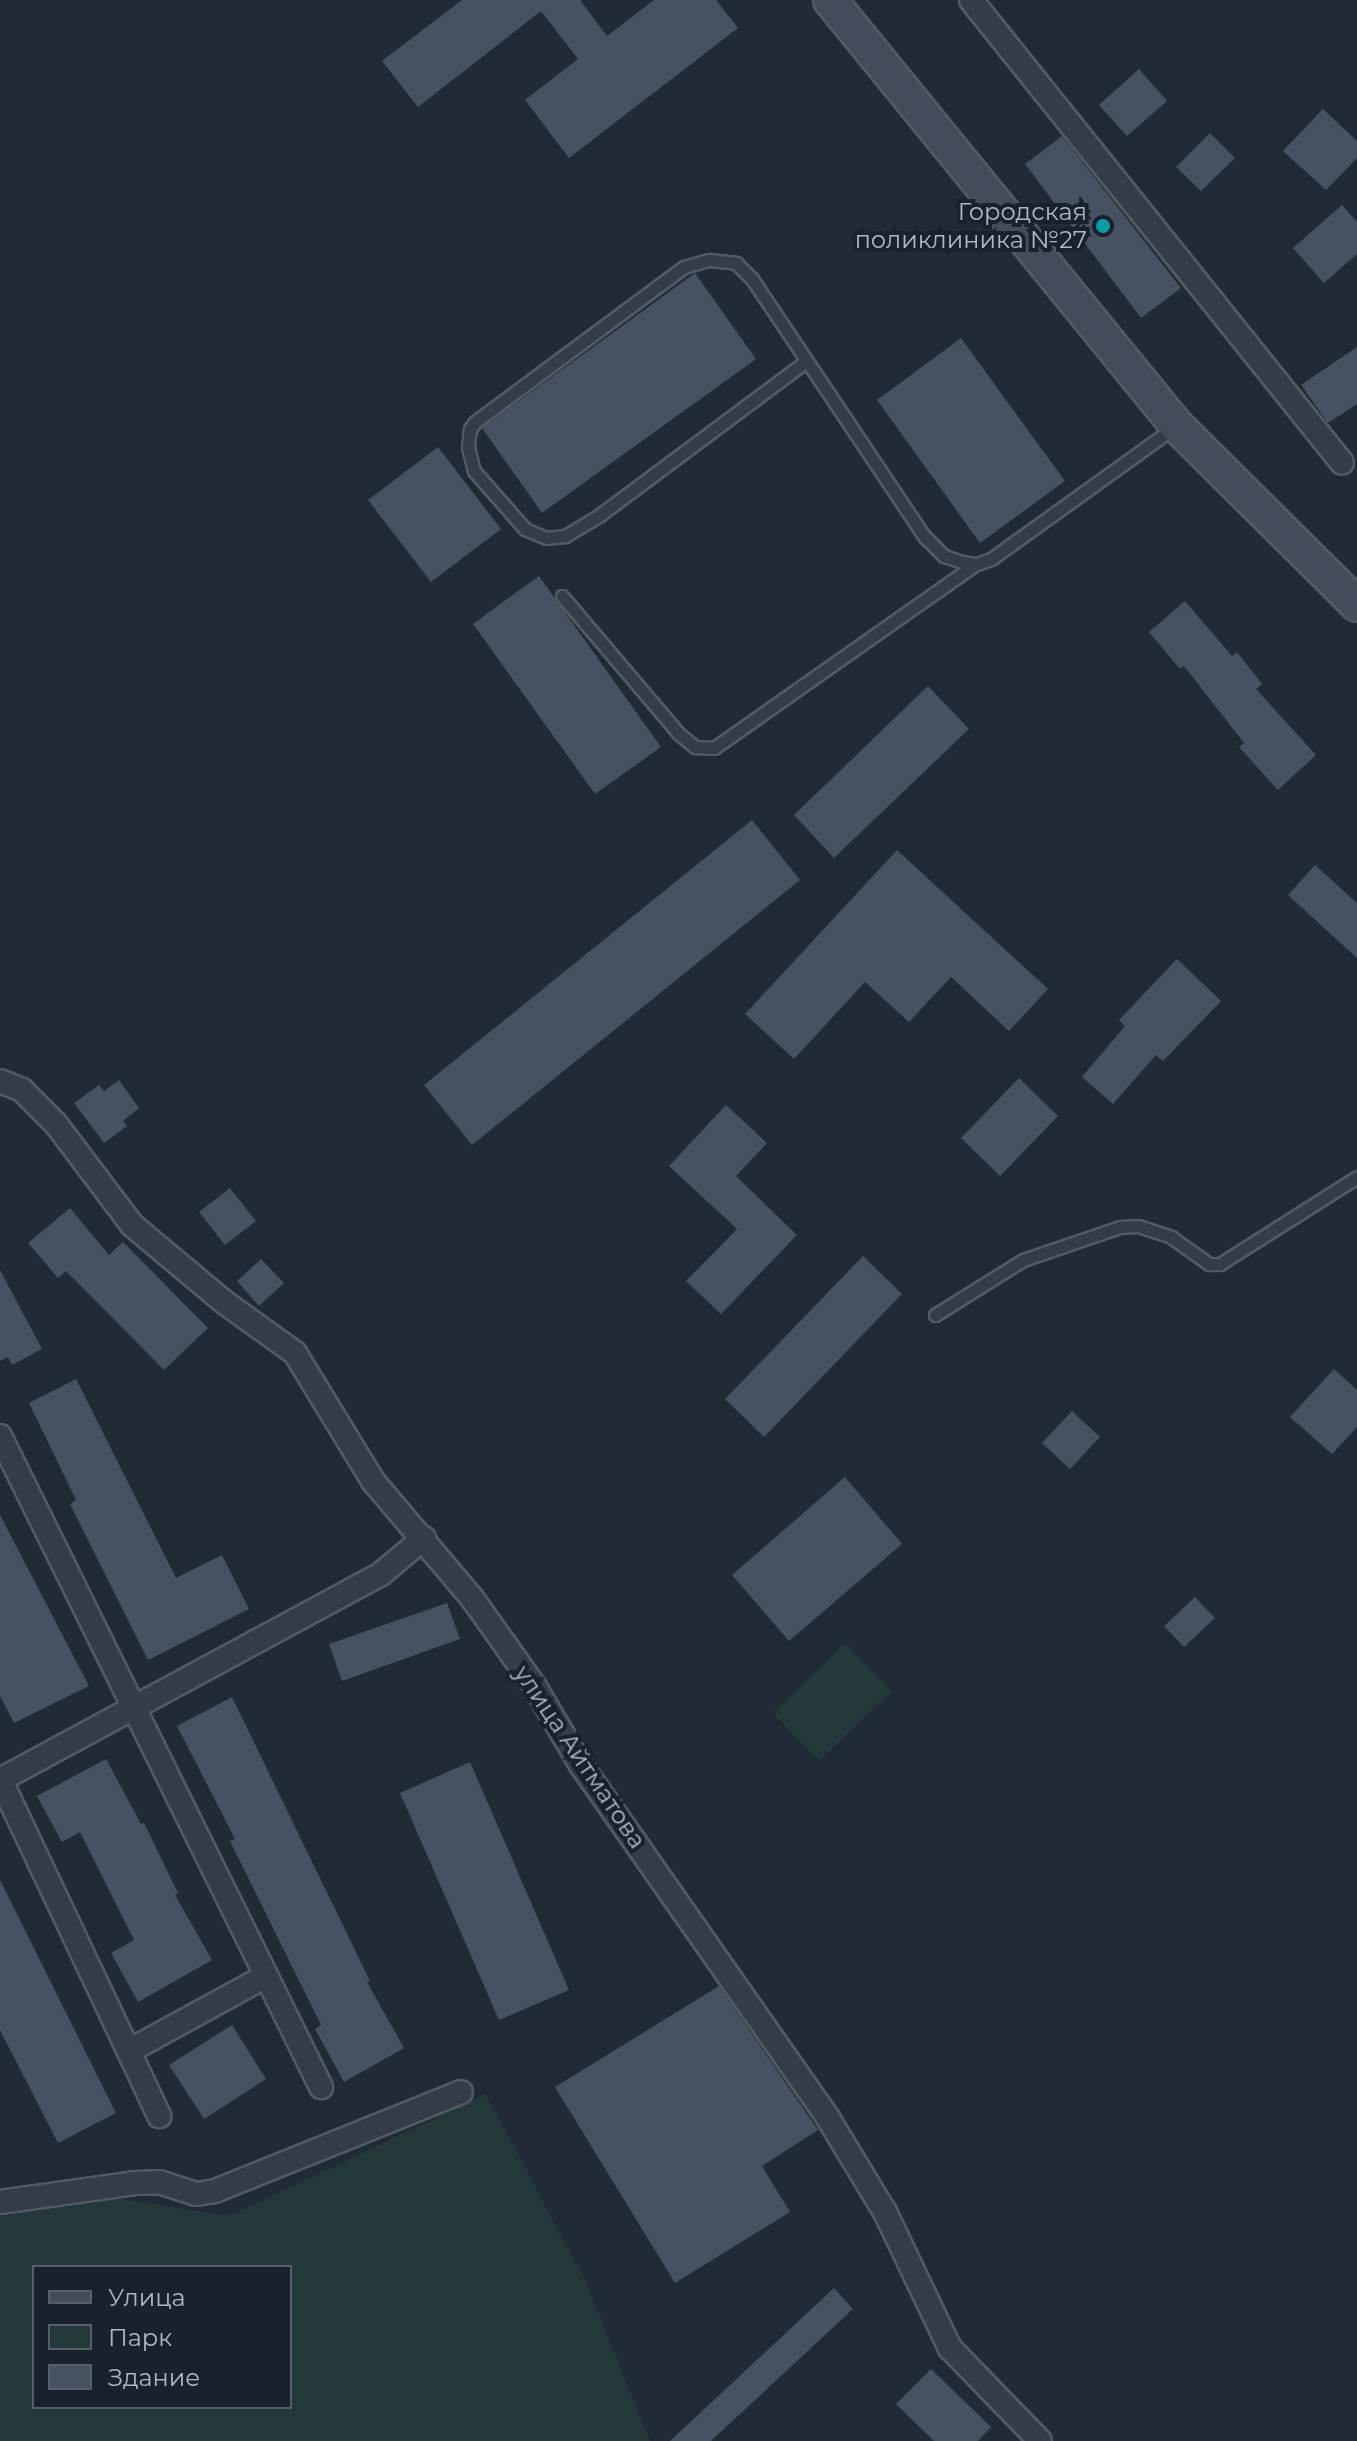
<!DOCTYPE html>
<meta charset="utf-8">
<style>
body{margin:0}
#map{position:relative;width:1357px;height:2441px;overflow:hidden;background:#202b37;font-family:Montserrat,sans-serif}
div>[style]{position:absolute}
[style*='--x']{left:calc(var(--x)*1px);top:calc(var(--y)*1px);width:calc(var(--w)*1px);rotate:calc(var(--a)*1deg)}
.green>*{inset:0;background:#233839}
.building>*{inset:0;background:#465261}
.roads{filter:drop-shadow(2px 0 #515a65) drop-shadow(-2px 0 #515a65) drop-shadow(0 2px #515a65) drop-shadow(0 -2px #515a65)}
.service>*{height:11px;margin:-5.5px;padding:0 5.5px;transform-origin:5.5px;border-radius:5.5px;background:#343c47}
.minor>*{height:22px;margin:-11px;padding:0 11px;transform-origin:11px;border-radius:11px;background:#343c47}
.secondary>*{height:32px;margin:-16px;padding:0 16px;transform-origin:16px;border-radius:16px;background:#424c5a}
.dots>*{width:22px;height:22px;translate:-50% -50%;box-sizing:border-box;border:4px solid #19222c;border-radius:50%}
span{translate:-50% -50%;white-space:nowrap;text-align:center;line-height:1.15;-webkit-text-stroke:8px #19222c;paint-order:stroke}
.poi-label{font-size:24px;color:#aeb7c4}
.right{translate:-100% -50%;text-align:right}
.street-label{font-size:24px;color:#aeb7c4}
.legend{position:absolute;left:32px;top:2265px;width:260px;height:144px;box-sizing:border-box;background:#19222c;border:2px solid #555e69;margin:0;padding:10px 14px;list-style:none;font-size:24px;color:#aeb7c4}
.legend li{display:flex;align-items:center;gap:16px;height:40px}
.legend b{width:40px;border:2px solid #555e69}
</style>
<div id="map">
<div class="green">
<div style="clip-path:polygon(845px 1643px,892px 1691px,819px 1761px,773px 1713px)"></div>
<div style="clip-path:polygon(evenodd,486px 2094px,586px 2282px,650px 2441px,0 2441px,0 2209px,103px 2196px,229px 2216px,486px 2094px,34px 2267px,290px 2267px,290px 2407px,34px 2407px,34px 2267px)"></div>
</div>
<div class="building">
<div style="clip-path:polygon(462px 0,580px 0,607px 36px,654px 0,716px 0,738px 28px,569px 158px,525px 100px,578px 59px,541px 11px,418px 107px,382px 61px)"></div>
<div style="clip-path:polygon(1139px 69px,1167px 101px,1127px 136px,1099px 105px)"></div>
<div style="clip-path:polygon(1323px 109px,1357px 141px,1357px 158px,1326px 190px,1283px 151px)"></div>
<div style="clip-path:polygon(1210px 133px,1235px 158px,1201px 191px,1176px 167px)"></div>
<div style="clip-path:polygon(1062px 136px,1181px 288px,1141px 318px,1025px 164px)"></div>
<div style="clip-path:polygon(1342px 205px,1357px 222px,1357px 254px,1324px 283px,1293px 248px)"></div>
<div style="clip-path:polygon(695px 273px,756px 359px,542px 513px,482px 428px)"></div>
<div style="clip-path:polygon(961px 338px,1065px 481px,980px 543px,877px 400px)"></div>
<div style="clip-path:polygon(1357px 347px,1357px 404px,1328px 423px,1301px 385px)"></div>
<div style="clip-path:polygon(438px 447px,501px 529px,431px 582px,368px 500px)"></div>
<div style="clip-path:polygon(539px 576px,661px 747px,595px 794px,473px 624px)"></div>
<div style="clip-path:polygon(1185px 601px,1232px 656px,1237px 652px,1262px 684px,1256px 689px,1316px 755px,1278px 790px,1239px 747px,1244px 743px,1184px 666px,1180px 669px,1149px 632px)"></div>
<div style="clip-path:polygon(928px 686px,969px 729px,834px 858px,794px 815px)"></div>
<div style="clip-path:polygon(752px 820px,800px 880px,472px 1145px,424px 1085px)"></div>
<div style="clip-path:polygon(897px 850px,1048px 989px,1009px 1031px,951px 977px,909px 1022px,865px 982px,794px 1059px,745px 1014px)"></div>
<div style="clip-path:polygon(1315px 865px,1357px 903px,1357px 958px,1288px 895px)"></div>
<div style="clip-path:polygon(1177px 959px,1221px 1001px,1163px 1061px,1156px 1055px,1113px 1104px,1082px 1077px,1125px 1026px,1119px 1020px)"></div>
<div style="clip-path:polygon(1019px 1078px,1058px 1116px,1000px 1176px,961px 1138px)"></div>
<div style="clip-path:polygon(119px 1080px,139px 1108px,123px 1121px,127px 1126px,104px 1143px,74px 1103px,99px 1085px,104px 1091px)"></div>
<div style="clip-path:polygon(726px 1105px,767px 1143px,736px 1176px,797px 1235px,721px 1314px,686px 1281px,737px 1229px,669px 1166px)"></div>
<div style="clip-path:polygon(230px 1188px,256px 1221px,225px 1245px,199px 1212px)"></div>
<div style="clip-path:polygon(70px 1208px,109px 1255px,123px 1242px,208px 1328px,164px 1370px,66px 1271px,58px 1278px,28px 1243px)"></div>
<div style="clip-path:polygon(863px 1256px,902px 1294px,764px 1437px,725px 1399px)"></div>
<div style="clip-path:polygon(261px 1259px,284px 1283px,259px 1306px,237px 1281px)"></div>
<div style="clip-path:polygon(0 1270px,42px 1349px,12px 1365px,8px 1357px,0 1361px)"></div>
<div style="clip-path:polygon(1334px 1369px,1357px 1390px,1357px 1427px,1332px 1454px,1290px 1417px)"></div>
<div style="clip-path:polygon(76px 1379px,176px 1578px,222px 1555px,249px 1609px,148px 1660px,70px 1504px,76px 1500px,29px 1403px)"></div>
<div style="clip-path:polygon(1072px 1411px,1100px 1437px,1070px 1469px,1042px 1443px)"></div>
<div style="clip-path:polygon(845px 1477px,902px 1544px,789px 1641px,732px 1575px)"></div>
<div style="clip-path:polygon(0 1515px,89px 1686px,14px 1723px,0 1696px)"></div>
<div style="clip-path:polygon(1195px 1597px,1215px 1618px,1184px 1647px,1164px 1626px)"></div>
<div style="clip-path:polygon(447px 1603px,460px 1639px,342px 1681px,329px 1644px)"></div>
<div style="clip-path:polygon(232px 1697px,370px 1981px,367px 1982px,404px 2048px,344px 2082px,315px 2029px,321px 2025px,230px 1841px,235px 1839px,177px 1726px)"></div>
<div style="clip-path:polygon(106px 1759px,141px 1824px,144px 1823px,178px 1893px,175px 1895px,212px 1960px,138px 2002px,111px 1953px,134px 1940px,80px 1832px,62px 1842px,37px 1796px)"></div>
<div style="clip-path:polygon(470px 1762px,569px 1990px,499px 2020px,400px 1793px)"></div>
<div style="clip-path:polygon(0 1880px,116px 2113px,58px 2143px,0 2030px)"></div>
<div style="clip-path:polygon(719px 1986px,818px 2130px,762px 2166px,790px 2212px,675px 2283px,555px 2087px)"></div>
<div style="clip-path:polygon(232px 2025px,266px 2079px,204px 2119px,169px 2065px)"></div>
<div style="clip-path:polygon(834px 2288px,853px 2309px,711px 2441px,670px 2441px)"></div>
<div style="clip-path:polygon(931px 2369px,991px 2427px,978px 2441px,934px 2441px,896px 2404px)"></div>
</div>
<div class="roads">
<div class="service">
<div style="--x:805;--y:362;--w:256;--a:143.3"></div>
<div style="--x:600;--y:515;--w:41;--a:149"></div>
<div style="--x:565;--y:536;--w:19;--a:174"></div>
<div style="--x:546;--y:538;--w:23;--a:-157"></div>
<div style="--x:525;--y:529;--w:77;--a:-131.3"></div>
<div style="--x:474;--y:471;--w:25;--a:-104"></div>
<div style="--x:468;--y:447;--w:18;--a:-84"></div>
<div style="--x:470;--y:429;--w:9;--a:-54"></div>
<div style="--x:475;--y:422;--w:260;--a:-36.6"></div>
<div style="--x:684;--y:267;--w:26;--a:-16"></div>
<div style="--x:709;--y:260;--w:27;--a:6"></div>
<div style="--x:736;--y:263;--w:23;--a:45"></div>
<div style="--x:752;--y:279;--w:311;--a:56.2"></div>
<div style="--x:925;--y:537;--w:27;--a:45"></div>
<div style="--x:944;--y:556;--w:19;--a:18"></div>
<div style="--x:962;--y:562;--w:15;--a:8"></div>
<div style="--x:977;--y:564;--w:15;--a:-20"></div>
<div style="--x:991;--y:559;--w:224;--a:-35.7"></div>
<div style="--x:562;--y:596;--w:181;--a:49.7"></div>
<div style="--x:679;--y:734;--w:21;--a:39"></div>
<div style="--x:695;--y:747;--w:19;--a:3"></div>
<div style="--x:714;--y:748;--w:320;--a:-35.1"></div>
<div style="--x:935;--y:1315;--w:104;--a:-32"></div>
<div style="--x:1023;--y:1260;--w:102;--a:-18.8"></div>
<div style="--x:1120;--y:1227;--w:18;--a:-3"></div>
<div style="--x:1138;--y:1226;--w:35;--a:18"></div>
<div style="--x:1171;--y:1237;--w:47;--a:35.4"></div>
<div style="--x:1209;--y:1264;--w:11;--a:0"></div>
<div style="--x:1220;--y:1264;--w:162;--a:-32.4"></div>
</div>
<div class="minor">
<div style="--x:971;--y:0;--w:593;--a:51.29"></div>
<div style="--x:0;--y:1081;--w:24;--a:22"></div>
<div style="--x:22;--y:1090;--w:48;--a:45"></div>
<div style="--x:56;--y:1124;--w:126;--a:53"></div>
<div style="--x:132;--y:1225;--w:120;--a:39.9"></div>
<div style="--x:224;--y:1302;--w:87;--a:35.7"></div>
<div style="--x:295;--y:1353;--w:150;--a:58.6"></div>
<div style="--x:373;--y:1481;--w:153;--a:49.8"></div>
<div style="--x:472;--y:1598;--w:109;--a:54.7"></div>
<div style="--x:535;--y:1687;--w:91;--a:59.5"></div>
<div style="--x:581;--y:1765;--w:431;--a:55"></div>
<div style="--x:828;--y:2118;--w:110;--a:58.8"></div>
<div style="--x:885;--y:2212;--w:151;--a:64.5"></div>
<div style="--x:950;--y:2348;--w:129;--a:45.9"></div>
<div style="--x:0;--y:1436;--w:726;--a:63.75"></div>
<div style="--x:0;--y:1779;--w:373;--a:64.7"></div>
<div style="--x:0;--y:1780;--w:433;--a:-28.4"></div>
<div style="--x:381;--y:1574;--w:56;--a:-39.9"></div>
<div style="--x:129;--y:2051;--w:156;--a:-28.7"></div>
<div style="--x:0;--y:2202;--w:136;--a:-8"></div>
<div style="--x:135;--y:2183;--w:24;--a:-2"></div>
<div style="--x:159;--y:2182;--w:39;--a:18"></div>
<div style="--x:196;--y:2194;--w:19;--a:-9"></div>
<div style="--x:215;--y:2191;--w:265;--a:-21.9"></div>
</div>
<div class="secondary">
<div style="--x:830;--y:0;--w:548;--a:50.85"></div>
<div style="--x:1176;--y:425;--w:255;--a:44.8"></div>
</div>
</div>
<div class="dots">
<div style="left:1103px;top:226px;background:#0f9aa8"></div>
</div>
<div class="poi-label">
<span class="right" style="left:1087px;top:226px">Городская<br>поликлиника №27</span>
</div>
<div class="street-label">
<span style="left:580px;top:1757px;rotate:56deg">улица Айтматова</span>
</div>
<ul class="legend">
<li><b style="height:10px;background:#424c5a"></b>Улица</li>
<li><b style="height:22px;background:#233839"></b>Парк</li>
<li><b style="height:22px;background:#465261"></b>Здание</li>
</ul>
</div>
